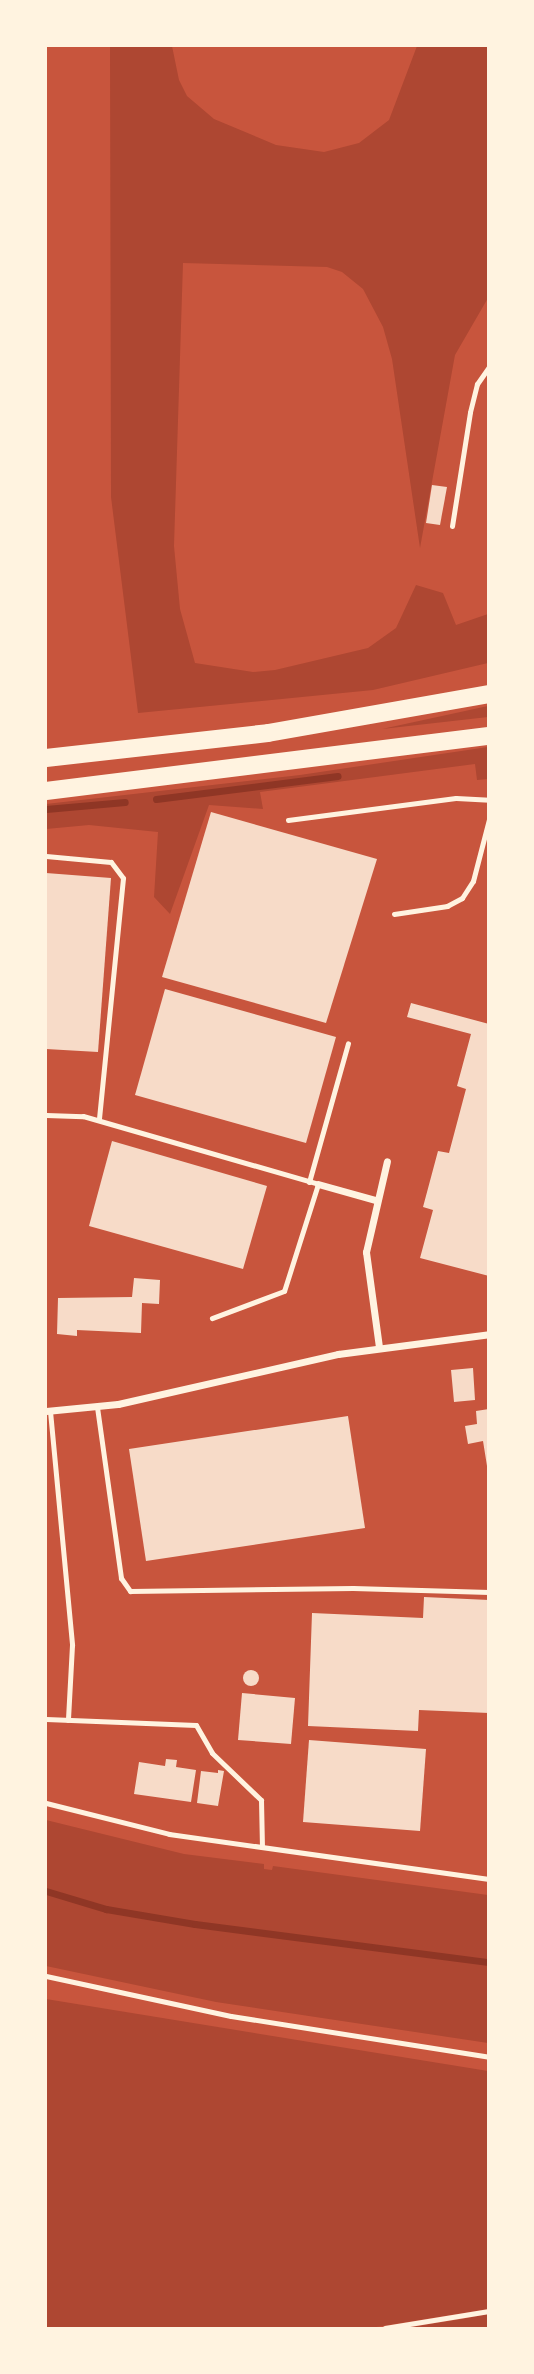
<!DOCTYPE html>
<style>
body{margin:0}
#map{position:relative;width:534px;height:2374px;overflow:hidden;background:#c8553d;font-family:"Golos Text",sans-serif}
div>[style]{position:absolute}
[style*='--x']{left:calc(var(--x)*1px);top:calc(var(--y)*1px);width:calc(var(--w)*1px);rotate:calc(var(--a)*1deg)}
.green>*{inset:0;background:#ae4732}
.stream>*{height:7px;margin:-3.5px;padding:0 3.5px;transform-origin:3.5px;border-radius:3.5px;background:#8f3625}
.building>*{inset:0;background:#f7dbc8}
.round{border-radius:50%}
.path>*{height:4.5px;margin:-2.25px;padding:0 2.25px;transform-origin:2.25px;border-radius:2.25px;background:#fff3e0}
.service>*{height:5px;margin:-2.5px;padding:0 2.5px;transform-origin:2.5px;border-radius:2.5px;background:#fff3e0}
.minor>*{height:7px;margin:-3.5px;padding:0 3.5px;transform-origin:3.5px;border-radius:3.5px;background:#fff3e0}
.primary>*{height:18px;margin:-9px;padding:0 9px;transform-origin:9px;border-radius:9px;background:#fff3e0}
span{translate:-50% -50%;white-space:nowrap;text-align:center;line-height:1.15;-webkit-text-stroke:7px #fff3e0;paint-order:stroke}
.frame{position:absolute;inset:0;border:47px solid #fff3e0;pointer-events:none}
</style>
<div id="map">
<div class="green">
<div style="clip-path:polygon(110px 46px,172px 46px,179px 80px,187px 96px,214px 119px,276px 145px,324px 152px,359px 143px,389px 120px,417px 46px,488px 46px,488px 298px,455px 355px,420px 548px,392px 359px,383px 327px,363px 289px,342px 272px,327px 267px,183px 263px,174px 546px,180px 609px,195px 663px,253px 672px,275px 670px,368px 648px,396px 628px,416px 585px,443px 593px,456px 625px,488px 614px,488px 663px,373px 690px,138px 713px,111px 497px)"></div>
<div style="clip-path:polygon(488px 706px,488px 717px,382px 729px)"></div>
<div style="clip-path:polygon(488px 747px,488px 779px,477px 780px,475px 764px,260px 792px,263px 809px,209px 805px,170px 914px,154px 897px,158px 832px,89px 825px,46px 829px,46px 804px,300px 775px)"></div>
<div style="clip-path:polygon(46px 1820px,184px 1854px,264px 1864px,264px 1869px,272px 1870px,273px 1866px,488px 1895px,488px 2043px,216px 2002px,46px 1966px)"></div>
<div style="clip-path:polygon(46px 1999px,488px 2071px,488px 2309px,370px 2328px,46px 2328px)"></div>
<div style="clip-path:polygon(488px 2314px,488px 2328px,405px 2328px,462px 2319px)"></div>
</div>
<div class="stream">
<div style="--x:156;--y:799;--w:183;--a:-7.2"></div>
<div style="--x:46;--y:809;--w:79;--a:-5.1"></div>
<div style="--x:46;--y:1891;--w:63;--a:16.7"></div>
<div style="--x:106;--y:1909;--w:90;--a:9.6"></div>
<div style="--x:195;--y:1924;--w:296;--a:7.4"></div>
</div>
<div class="building">
<div style="clip-path:polygon(432px 485px,447px 487px,440px 525px,426px 523px)"></div>
<div style="clip-path:polygon(211px 812px,377px 859px,326px 1023px,162px 977px)"></div>
<div style="clip-path:polygon(46px 873px,111px 878px,98px 1052px,46px 1049px)"></div>
<div style="clip-path:polygon(165px 989px,336px 1037px,306px 1143px,135px 1095px)"></div>
<div style="clip-path:polygon(411px 1003px,489px 1024px,489px 1276px,420px 1258px,433px 1210px,423px 1207px,438px 1151px,449px 1153px,466px 1089px,457px 1086px,471px 1034px,407px 1017px)"></div>
<div style="clip-path:polygon(112px 1141px,267px 1186px,243px 1269px,89px 1226px)"></div>
<div style="clip-path:polygon(134px 1278px,160px 1280px,159px 1304px,142px 1303px,141px 1333px,77px 1330px,77px 1336px,57px 1334px,58px 1298px,132px 1297px)"></div>
<div style="clip-path:polygon(473px 1368px,475px 1400px,454px 1402px,451px 1370px)"></div>
<div style="clip-path:polygon(489px 1409px,489px 1466px,487px 1466px,483px 1441px,468px 1444px,465px 1426px,477px 1424px,476px 1411px)"></div>
<div style="clip-path:polygon(348px 1416px,365px 1528px,146px 1561px,129px 1449px)"></div>
<div style="clip-path:polygon(424px 1597px,489px 1600px,489px 1713px,419px 1710px,418px 1731px,308px 1726px,312px 1613px,423px 1618px)"></div>
<div class="round" style="left:243px;top:1670px;width:16px;height:16px"></div>
<div style="clip-path:polygon(242px 1693px,295px 1698px,291px 1744px,238px 1740px)"></div>
<div style="clip-path:polygon(309px 1740px,426px 1749px,420px 1831px,303px 1822px)"></div>
<div style="clip-path:polygon(166px 1759px,177px 1760px,176px 1767px,196px 1770px,191px 1802px,134px 1794px,139px 1762px,165px 1766px)"></div>
<div style="clip-path:polygon(218px 1770px,224px 1771px,218px 1806px,197px 1803px,201px 1771px,218px 1773px)"></div>
</div>
<div class="path">
<div style="--x:385;--y:2328;--w:105;--a:-9.3"></div>
</div>
<div class="service">
<div style="--x:452;--y:526;--w:115;--a:-81"></div>
<div style="--x:470;--y:412;--w:29;--a:-76"></div>
<div style="--x:477;--y:384;--w:21;--a:-55"></div>
<div style="--x:288;--y:820;--w:169;--a:-7.5"></div>
<div style="--x:456;--y:798;--w:33;--a:3"></div>
<div style="--x:46;--y:856;--w:65;--a:5.3"></div>
<div style="--x:111;--y:862;--w:20;--a:53"></div>
<div style="--x:123;--y:878;--w:243;--a:95.7"></div>
<div style="--x:394;--y:914;--w:54;--a:-8.6"></div>
<div style="--x:447;--y:906;--w:17;--a:-28"></div>
<div style="--x:462;--y:898;--w:20;--a:-57"></div>
<div style="--x:473;--y:881;--w:64;--a:-75.5"></div>
<div style="--x:46;--y:1115;--w:37;--a:2"></div>
<div style="--x:83;--y:1116;--w:245;--a:16.1"></div>
<div style="--x:318;--y:1184;--w:112;--a:107.6"></div>
<div style="--x:284;--y:1291;--w:77;--a:159.4"></div>
<div style="--x:309;--y:1182;--w:144;--a:-74.3"></div>
<div style="--x:97;--y:1407;--w:173;--a:82"></div>
<div style="--x:121;--y:1578;--w:16;--a:55"></div>
<div style="--x:130;--y:1591;--w:223;--a:-0.8"></div>
<div style="--x:353;--y:1588;--w:136;--a:1.7"></div>
<div style="--x:50;--y:1411;--w:235;--a:84.6"></div>
<div style="--x:72;--y:1645;--w:75;--a:93.1"></div>
<div style="--x:46;--y:1719;--w:150;--a:2.3"></div>
<div style="--x:196;--y:1725;--w:32;--a:60"></div>
<div style="--x:212;--y:1753;--w:68;--a:43.8"></div>
<div style="--x:261;--y:1800;--w:47;--a:88.8"></div>
<div style="--x:46;--y:1803;--w:127;--a:14.1"></div>
<div style="--x:169;--y:1834;--w:323;--a:8"></div>
<div style="--x:46;--y:1976;--w:189;--a:12.2"></div>
<div style="--x:231;--y:2016;--w:261;--a:9"></div>
</div>
<div class="minor">
<div style="--x:318;--y:1184;--w:59;--a:15.7"></div>
<div style="--x:379;--y:1347;--w:96;--a:-97.8"></div>
<div style="--x:366;--y:1252;--w:93;--a:-77"></div>
<div style="--x:46;--y:1411;--w:72;--a:-5.6"></div>
<div style="--x:118;--y:1404;--w:226;--a:-12.8"></div>
<div style="--x:338;--y:1354;--w:152;--a:-7.5"></div>
</div>
<div class="primary">
<div style="--x:46;--y:758;--w:223;--a:-6.4"></div>
<div style="--x:268;--y:733;--w:224;--a:-10"></div>
<div style="--x:46;--y:791;--w:446;--a:-7.1"></div>
</div>
<div class="frame"></div>
</div>
